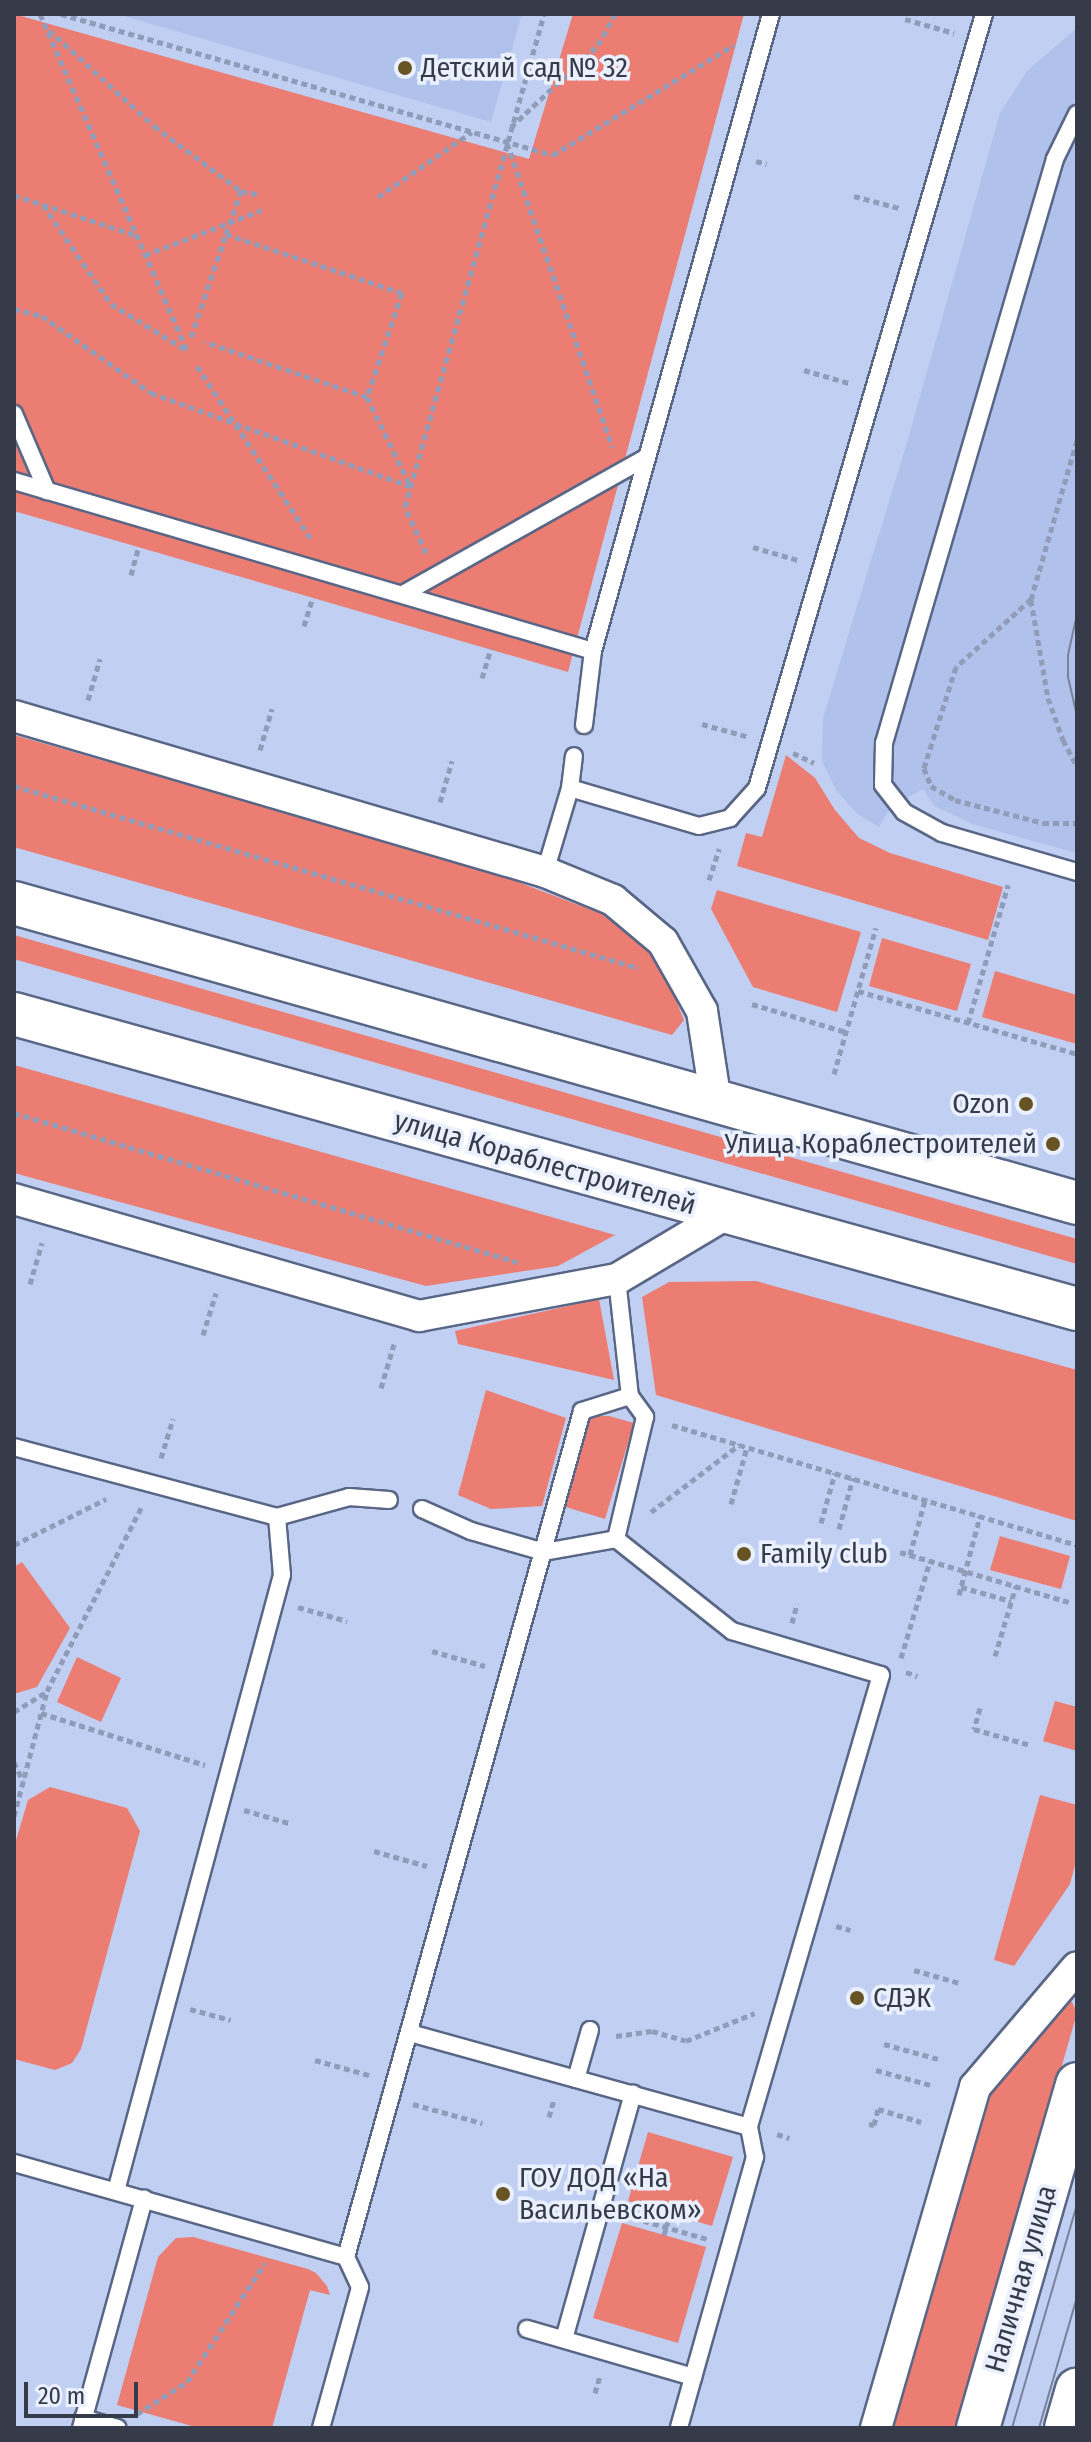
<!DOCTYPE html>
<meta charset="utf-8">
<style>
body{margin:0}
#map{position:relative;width:1091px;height:2442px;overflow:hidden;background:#c0cff2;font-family:"Fira Sans Condensed",sans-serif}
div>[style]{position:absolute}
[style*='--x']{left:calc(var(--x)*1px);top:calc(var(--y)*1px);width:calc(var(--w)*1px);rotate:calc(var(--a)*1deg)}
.built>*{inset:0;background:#b0c2eb}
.green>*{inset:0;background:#eb7d72}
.path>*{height:5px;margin-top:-2.5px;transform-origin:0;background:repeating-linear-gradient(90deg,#909cb8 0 6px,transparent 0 10px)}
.roads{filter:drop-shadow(2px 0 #596685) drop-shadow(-2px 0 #596685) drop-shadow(0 2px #596685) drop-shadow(0 -2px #596685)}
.lane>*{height:16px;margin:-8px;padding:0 8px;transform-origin:8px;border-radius:8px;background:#fff}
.street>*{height:30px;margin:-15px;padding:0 15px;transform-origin:15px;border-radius:15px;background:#fff}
.secondary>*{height:42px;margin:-21px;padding:0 21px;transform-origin:21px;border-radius:21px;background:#fff}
.tram>*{height:2px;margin:-1px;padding:0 1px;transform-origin:1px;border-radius:1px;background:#78829a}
.dots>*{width:22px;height:22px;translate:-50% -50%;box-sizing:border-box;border:4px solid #eaf0fe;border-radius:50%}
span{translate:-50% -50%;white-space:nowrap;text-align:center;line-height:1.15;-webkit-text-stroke:7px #eaf0fe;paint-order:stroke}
.poi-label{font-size:28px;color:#353b49}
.left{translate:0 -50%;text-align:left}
.right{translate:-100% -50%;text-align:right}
.street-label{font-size:28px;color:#353b49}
.frame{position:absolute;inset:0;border:16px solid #353b49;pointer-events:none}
.scale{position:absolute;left:24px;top:2382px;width:114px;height:36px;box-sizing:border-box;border:4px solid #353b49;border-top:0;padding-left:10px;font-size:24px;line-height:28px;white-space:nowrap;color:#353b49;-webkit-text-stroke:6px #eaf0fe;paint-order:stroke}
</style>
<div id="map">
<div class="built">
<div style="clip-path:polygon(117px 14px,522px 14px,491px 122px)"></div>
<div style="clip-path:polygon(1077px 28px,1077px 853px,972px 824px,934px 806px,923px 789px,891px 807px,879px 827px,856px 813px,836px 790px,822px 761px,823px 718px,908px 439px,1000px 113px,1027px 71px)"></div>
</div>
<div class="green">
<div style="clip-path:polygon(14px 14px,529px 159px,573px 14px,744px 14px,568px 672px,14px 511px)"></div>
<div style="clip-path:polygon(14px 735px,486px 870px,602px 914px,657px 953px,684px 1020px,672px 1035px,14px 847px)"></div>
<div style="clip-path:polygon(786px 755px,815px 778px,835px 810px,859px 838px,890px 853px,1003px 887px,988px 940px,737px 866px,746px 833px,762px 837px)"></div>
<div style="clip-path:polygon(717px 890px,861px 932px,837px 1012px,753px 987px,711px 909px)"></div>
<div style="clip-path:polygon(14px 935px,1077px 1239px,1077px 1264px,14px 959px)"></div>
<div style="clip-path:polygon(882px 938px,971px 964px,957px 1011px,869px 986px)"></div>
<div style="clip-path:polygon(995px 971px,1077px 995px,1077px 1044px,982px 1017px)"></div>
<div style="clip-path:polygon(14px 1065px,615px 1235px,558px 1266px,426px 1286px,14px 1173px)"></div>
<div style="clip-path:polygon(756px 1281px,1077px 1370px,1077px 1521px,656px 1395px,642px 1297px,669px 1282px)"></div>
<div style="clip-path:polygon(599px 1299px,614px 1380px,458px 1344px,455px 1331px)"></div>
<div style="clip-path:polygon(486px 1390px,566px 1418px,542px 1506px,491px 1509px,458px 1495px)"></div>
<div style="clip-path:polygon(591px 1416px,609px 1416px,634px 1423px,605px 1519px,566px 1507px)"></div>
<div style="clip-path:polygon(1000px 1536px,1070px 1556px,1061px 1589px,990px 1570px)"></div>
<div style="clip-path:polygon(22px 1562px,70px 1628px,37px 1687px,14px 1694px,14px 1567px)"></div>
<div style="clip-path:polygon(77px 1657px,121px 1678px,101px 1722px,57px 1702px)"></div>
<div style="clip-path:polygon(1055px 1701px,1077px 1707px,1077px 1751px,1043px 1741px)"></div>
<div style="clip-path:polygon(50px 1787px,127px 1808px,140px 1831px,81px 2049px,72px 2063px,55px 2070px,14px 2059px,14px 1847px,28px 1800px)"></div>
<div style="clip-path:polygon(1040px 1795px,1077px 1805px,1077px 1858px,1070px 1884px,1014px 1966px,994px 1960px)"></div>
<div style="clip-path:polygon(1063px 1998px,1072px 2002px,1077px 2013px,1073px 2027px,957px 2428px,893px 2428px,989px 2095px)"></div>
<div style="clip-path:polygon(648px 2132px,733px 2157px,712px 2226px,628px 2201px)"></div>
<div style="clip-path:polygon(622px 2223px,706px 2247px,678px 2343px,593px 2318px)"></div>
<div style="clip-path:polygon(193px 2237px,308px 2269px,316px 2273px,327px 2286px,330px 2295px,310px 2290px,272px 2428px,199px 2428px,117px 2405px,158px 2257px,176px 2238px)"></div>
</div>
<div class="path">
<div style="--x:40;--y:14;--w:367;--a:66.4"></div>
<div style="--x:61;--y:14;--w:512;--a:15.99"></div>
<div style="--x:553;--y:155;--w:212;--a:-31.3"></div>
<div style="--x:905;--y:19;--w:51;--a:15.9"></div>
<div style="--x:49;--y:30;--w:142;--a:42.4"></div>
<div style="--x:154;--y:126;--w:109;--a:36.8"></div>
<div style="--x:241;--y:191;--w:20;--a:11"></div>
<div style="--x:511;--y:127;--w:120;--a:-43.3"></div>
<div style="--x:598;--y:45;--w:35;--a:-61"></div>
<div style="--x:507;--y:143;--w:322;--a:70.9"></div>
<div style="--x:756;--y:161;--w:11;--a:15"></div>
<div style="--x:14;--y:195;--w:127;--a:18.3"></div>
<div style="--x:854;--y:196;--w:47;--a:14.9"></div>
<div style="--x:378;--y:197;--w:114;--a:-34.7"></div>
<div style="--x:43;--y:205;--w:120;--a:55.5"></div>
<div style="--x:111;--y:304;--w:88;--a:31.5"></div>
<div style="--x:226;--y:234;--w:46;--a:-70.8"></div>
<div style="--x:145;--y:255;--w:125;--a:-21"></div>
<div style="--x:14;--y:309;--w:29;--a:14"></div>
<div style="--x:42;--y:316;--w:133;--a:35.2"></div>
<div style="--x:151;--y:393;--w:275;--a:19.8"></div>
<div style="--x:191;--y:337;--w:109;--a:-71.2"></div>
<div style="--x:226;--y:234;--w:186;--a:18.5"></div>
<div style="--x:402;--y:293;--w:110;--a:108.6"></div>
<div style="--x:367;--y:397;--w:171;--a:-161.2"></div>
<div style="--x:197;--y:366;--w:207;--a:56.6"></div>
<div style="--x:804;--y:370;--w:47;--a:16.1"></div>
<div style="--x:367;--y:397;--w:98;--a:64"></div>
<div style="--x:1077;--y:440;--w:166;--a:106.1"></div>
<div style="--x:1031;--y:599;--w:101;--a:137.8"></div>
<div style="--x:956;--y:667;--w:106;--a:107.6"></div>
<div style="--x:924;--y:768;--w:19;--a:69"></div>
<div style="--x:931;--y:786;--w:28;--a:30"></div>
<div style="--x:955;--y:800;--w:91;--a:14.6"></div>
<div style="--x:1043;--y:823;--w:34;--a:0"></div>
<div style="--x:753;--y:547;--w:47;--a:16.1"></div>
<div style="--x:426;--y:553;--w:51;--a:-114.5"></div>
<div style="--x:405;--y:507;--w:512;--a:-74.25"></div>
<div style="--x:131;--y:575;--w:30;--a:-75"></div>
<div style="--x:1031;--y:600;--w:99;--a:80.2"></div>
<div style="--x:1048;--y:698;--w:45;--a:70.3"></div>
<div style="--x:1063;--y:740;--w:30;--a:62"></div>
<div style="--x:304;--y:626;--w:30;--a:-73"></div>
<div style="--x:482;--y:678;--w:31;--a:-73"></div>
<div style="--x:88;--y:700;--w:43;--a:-73.7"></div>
<div style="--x:702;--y:724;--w:46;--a:15.3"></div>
<div style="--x:260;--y:750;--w:43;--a:-73.7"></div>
<div style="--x:793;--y:753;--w:23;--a:25"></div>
<div style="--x:14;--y:786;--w:651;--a:16.24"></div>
<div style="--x:440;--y:802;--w:43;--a:-73.7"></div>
<div style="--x:709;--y:880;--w:33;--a:-72"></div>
<div style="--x:858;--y:991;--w:228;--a:16"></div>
<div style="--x:752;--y:1004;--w:98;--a:16.6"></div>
<div style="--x:968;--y:1023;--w:144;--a:-73.8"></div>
<div style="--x:834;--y:1074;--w:152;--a:-74"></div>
<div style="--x:14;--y:1113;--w:525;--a:16.5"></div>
<div style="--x:30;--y:1284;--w:43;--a:-73.7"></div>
<div style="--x:203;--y:1335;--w:44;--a:-72.8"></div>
<div style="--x:381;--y:1388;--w:46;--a:-73.5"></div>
<div style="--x:672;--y:1425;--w:422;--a:16.5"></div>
<div style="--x:161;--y:1458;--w:41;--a:-72.9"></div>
<div style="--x:731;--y:1504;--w:59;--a:-74.3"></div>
<div style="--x:651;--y:1512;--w:111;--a:-37.3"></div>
<div style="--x:821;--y:1523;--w:52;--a:-74.4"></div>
<div style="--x:839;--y:1529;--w:53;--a:-74.6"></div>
<div style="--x:14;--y:1545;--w:103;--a:-26.6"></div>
<div style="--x:900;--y:1552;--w:179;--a:16.5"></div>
<div style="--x:910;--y:1555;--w:57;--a:-74.7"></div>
<div style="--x:961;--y:1587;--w:52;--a:15.6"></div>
<div style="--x:959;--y:1595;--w:82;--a:-75.1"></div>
<div style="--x:298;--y:1607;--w:51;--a:15.9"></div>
<div style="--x:792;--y:1623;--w:20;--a:-75"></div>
<div style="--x:432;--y:1651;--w:55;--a:15.8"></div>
<div style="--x:995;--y:1656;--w:73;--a:-73.3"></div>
<div style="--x:901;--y:1658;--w:101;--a:-73.4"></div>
<div style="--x:906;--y:1672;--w:12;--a:20"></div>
<div style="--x:980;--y:1708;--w:22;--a:106"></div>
<div style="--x:974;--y:1729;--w:58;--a:15.9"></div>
<div style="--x:14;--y:1712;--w:38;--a:-32"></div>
<div style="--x:41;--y:1713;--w:172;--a:17.6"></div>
<div style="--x:14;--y:1762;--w:21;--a:65"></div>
<div style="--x:244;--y:1810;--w:47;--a:16.1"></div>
<div style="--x:14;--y:1816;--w:129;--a:-75.2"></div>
<div style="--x:47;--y:1691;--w:206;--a:-62.8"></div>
<div style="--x:374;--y:1851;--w:55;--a:15.8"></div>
<div style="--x:836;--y:1926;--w:15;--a:16"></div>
<div style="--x:914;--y:1970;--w:48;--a:15.8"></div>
<div style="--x:190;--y:2009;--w:42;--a:15"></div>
<div style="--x:616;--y:2036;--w:36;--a:-8"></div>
<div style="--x:652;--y:2031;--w:35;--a:16"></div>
<div style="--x:686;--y:2041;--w:74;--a:-22.1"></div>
<div style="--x:884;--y:2044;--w:56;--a:15.5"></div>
<div style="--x:315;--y:2060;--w:59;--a:15.7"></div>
<div style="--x:876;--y:2070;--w:57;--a:15.3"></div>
<div style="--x:413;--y:2104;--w:72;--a:15.4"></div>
<div style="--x:549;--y:2117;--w:19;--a:-74"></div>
<div style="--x:869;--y:2124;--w:5;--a:11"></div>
<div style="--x:874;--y:2125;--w:16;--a:-76"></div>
<div style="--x:878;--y:2109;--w:45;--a:16.8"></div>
<div style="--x:777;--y:2134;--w:13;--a:18"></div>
<div style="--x:624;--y:2215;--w:86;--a:16.1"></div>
<div style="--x:664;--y:2235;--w:22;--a:-74"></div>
<div style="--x:595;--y:2393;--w:19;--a:-74"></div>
<div style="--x:137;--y:2414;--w:59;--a:-32.6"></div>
<div style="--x:187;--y:2382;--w:142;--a:-56.8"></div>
</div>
<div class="roads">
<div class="lane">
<div style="--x:1077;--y:114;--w:50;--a:116.1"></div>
<div style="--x:1055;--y:159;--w:609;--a:106.32"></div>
<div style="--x:884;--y:743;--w:42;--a:91.4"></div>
<div style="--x:883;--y:785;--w:34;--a:52"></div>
<div style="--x:904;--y:812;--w:43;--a:28.9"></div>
<div style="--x:942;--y:833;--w:141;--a:16.1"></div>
<div style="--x:14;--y:414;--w:84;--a:66.8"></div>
<div style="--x:14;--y:481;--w:603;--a:16.36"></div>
<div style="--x:403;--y:594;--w:280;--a:-29.3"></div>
<div style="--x:584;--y:725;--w:75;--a:-83.1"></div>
<div style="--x:593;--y:651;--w:661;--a:-74.39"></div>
<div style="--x:570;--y:788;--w:134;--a:16.4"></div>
<div style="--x:699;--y:826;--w:32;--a:-14"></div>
<div style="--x:730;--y:818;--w:40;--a:-48"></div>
<div style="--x:757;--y:788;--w:807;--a:-73.65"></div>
<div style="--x:545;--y:872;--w:88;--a:-73.4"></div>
<div style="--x:570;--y:788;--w:32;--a:-83"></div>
<div style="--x:617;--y:1279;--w:118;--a:83.7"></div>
<div style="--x:630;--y:1396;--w:26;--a:54"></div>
<div style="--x:645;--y:1417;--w:125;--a:103.4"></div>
<div style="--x:616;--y:1539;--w:148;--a:38.4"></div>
<div style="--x:732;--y:1631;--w:155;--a:16.5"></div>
<div style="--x:881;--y:1675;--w:471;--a:106.3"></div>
<div style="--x:749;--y:2127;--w:31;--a:79"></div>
<div style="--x:755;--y:2157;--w:281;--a:105.7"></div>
<div style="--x:14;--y:1447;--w:272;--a:14.9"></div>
<div style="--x:277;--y:1517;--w:58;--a:85.1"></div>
<div style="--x:282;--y:1575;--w:638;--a:105.08"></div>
<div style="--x:422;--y:1509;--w:54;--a:24.2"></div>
<div style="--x:471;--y:1531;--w:76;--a:16"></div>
<div style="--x:544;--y:1552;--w:73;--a:-10.2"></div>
<div style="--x:277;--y:1517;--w:75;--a:-15.5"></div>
<div style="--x:349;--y:1497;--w:40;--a:4.3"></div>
<div style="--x:410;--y:2033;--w:352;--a:15.5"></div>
<div style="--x:576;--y:2079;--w:51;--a:-74.1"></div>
<div style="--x:14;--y:2163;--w:345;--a:15.8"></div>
<div style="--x:346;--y:2257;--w:878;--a:-74.41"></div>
<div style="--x:582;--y:1411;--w:50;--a:-17.4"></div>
<div style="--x:527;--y:2329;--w:173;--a:16.1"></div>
<div style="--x:564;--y:2339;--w:255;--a:-74.3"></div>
<div style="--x:83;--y:2418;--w:36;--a:16"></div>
<div style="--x:81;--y:2428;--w:238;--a:-74.6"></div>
<div style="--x:321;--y:2428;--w:146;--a:-74.5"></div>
<div style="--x:360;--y:2287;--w:33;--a:-115"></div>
</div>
<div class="street">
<div style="--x:14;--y:716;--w:553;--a:16.37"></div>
<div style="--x:545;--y:872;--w:74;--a:22.4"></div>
<div style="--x:613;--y:900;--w:65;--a:40"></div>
<div style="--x:663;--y:942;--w:79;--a:60.5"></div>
<div style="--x:702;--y:1011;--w:92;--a:81.3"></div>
<div style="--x:14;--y:1199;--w:422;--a:16.1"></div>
<div style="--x:419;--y:1316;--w:201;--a:-10.6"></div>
<div style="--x:617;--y:1279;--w:127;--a:-30.8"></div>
<div style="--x:876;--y:2428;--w:355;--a:-73.8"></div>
<div style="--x:975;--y:2087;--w:157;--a:-49.6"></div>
</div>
<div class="secondary">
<div style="--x:14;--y:903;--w:1105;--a:15.76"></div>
<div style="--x:14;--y:1014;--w:1103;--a:15.51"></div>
<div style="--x:978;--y:2428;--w:358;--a:-73.9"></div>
<div style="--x:1066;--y:2428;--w:40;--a:-74"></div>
</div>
</div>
<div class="tram">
<div style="--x:1077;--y:614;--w:42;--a:102.4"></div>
<div style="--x:1068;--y:655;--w:22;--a:90"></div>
<div style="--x:1068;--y:677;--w:39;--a:77"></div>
<div style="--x:1012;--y:2428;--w:233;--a:-73.8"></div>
<div style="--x:1039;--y:2428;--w:136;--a:-73.8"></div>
</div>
<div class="dots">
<div style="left:405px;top:68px;background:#685422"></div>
<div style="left:1026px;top:1104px;background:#685422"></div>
<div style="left:1053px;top:1144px;background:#685422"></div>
<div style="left:744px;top:1554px;background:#685422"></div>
<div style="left:857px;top:1998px;background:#685422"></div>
<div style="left:503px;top:2194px;background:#685422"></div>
</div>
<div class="poi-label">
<span class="left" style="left:421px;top:68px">Детский сад № 32</span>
<span class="right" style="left:1010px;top:1104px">Ozon</span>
<span class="right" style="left:1037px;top:1144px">Улица Кораблестроителей</span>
<span class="left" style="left:760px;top:1554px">Family club</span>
<span class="left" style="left:873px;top:1998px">СДЭК</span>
<span class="left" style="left:519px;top:2194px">ГОУ ДОД «На<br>Васильевском»</span>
</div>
<div class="street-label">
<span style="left:545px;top:1163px;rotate:16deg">улица Кораблестроителей</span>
<span style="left:1021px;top:2279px;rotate:-74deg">Наличная улица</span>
</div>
<div class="frame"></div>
<div class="scale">20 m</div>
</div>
